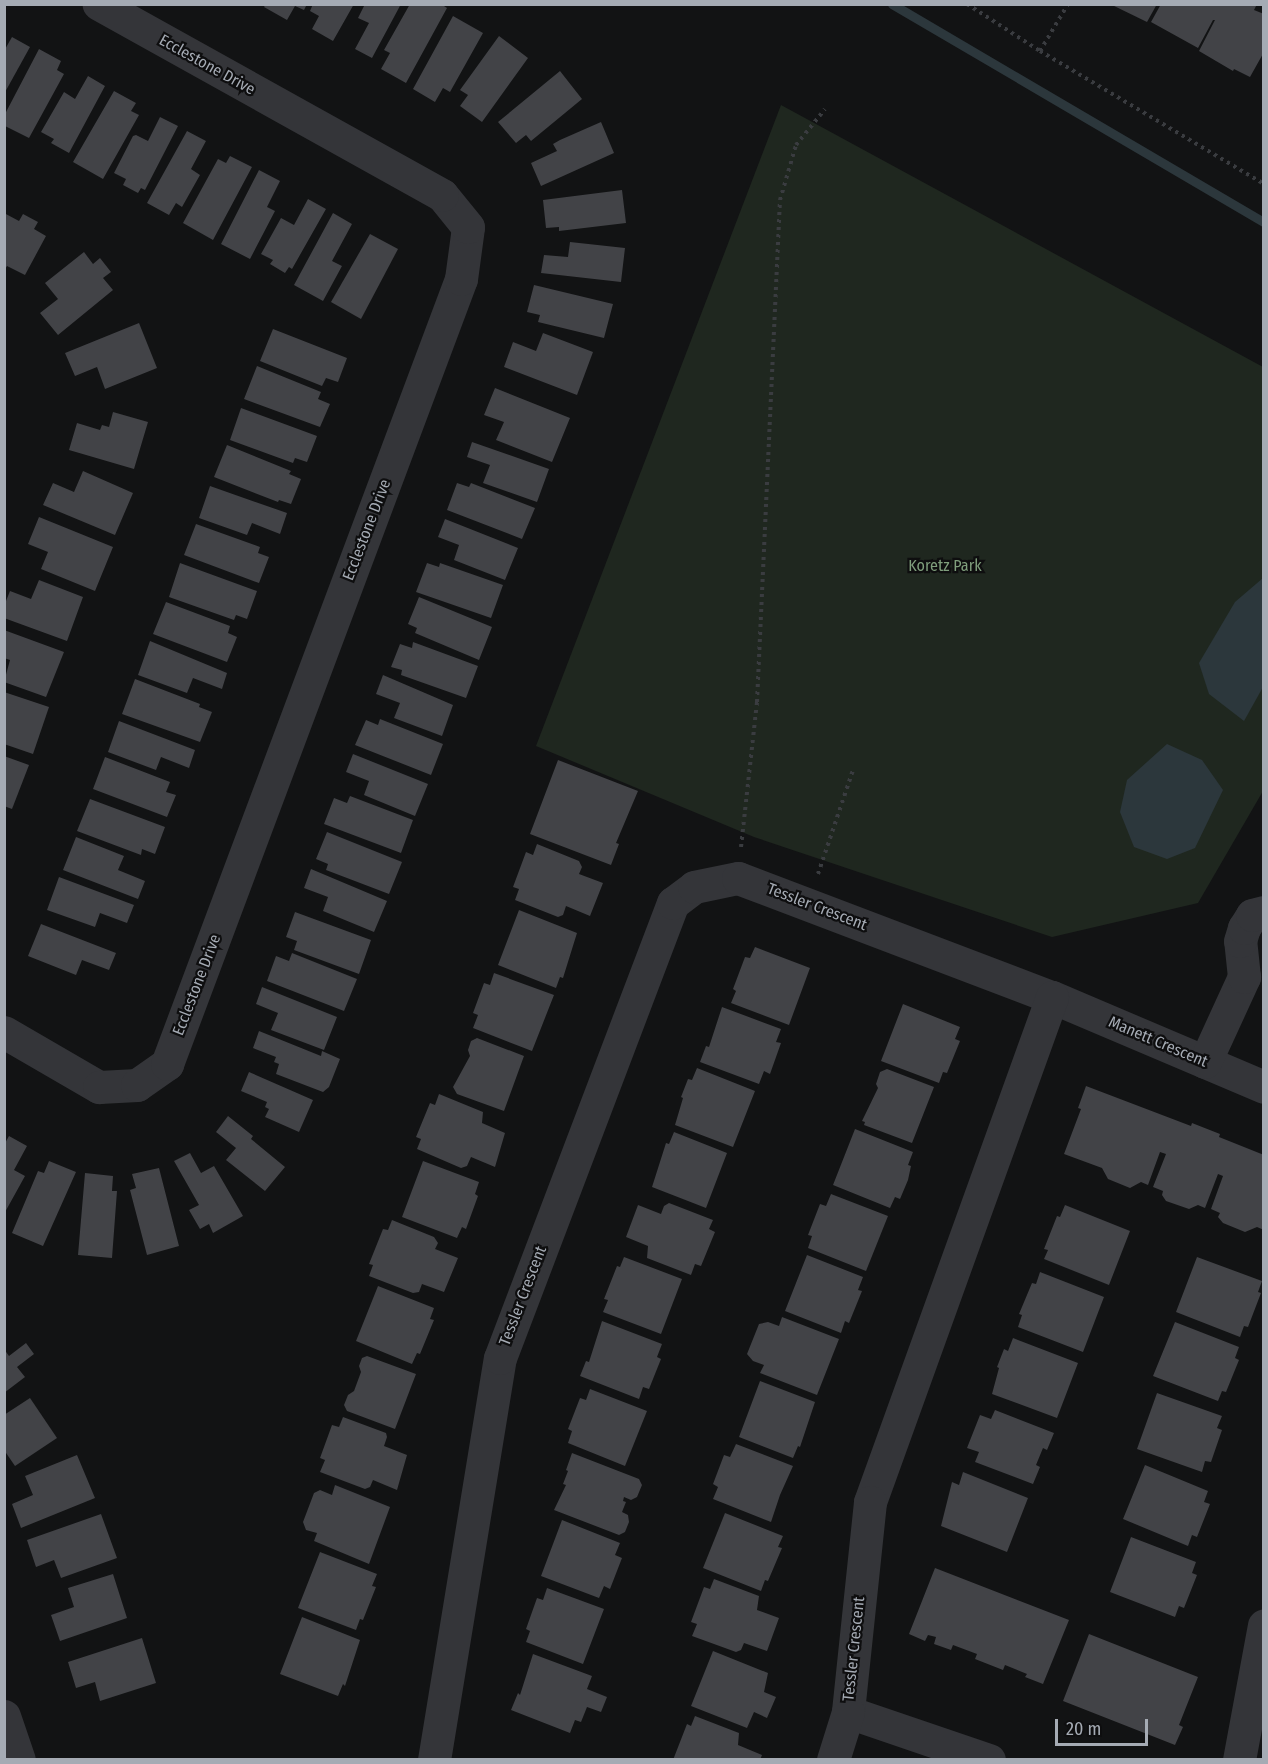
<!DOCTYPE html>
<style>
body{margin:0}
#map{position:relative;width:1268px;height:1764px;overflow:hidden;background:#121314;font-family:"Fira Sans Condensed",sans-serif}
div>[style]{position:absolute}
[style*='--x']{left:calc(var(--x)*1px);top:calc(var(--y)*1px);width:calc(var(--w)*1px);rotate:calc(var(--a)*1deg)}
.green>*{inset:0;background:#1f271f}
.water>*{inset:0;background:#2c373c}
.stream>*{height:9px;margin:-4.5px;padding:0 4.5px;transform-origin:4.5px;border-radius:4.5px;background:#2c373c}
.building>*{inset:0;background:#424347}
.path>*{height:4px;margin-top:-2px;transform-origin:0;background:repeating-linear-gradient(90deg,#3a3c40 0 3px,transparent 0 7.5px)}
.minor>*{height:33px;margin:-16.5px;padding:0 16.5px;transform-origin:16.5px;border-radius:16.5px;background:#343539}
span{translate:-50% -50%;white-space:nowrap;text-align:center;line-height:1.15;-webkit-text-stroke:4.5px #0e0e0f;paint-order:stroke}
.street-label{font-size:16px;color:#a5abb4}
.park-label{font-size:16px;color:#7f9e7c}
.frame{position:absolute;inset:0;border:6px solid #a5abb4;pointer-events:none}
.scale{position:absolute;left:1055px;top:1719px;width:93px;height:27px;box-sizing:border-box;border:3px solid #a5abb4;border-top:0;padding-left:8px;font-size:18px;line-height:21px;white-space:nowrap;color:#a5abb4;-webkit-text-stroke:4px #0e0e0f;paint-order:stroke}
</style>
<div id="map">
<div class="green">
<div style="clip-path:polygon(781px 105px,1263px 367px,1263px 791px,1198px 903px,1052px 937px,754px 837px,536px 746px)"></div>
</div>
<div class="water">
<div style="clip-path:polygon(1263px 578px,1263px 687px,1244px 721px,1209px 694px,1199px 663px,1235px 602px)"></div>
<div style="clip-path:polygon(1167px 744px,1202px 760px,1223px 790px,1195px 848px,1167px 859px,1134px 847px,1120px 812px,1127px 780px)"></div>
</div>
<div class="stream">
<div style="--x:892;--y:4;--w:431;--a:30.4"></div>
</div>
<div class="building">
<div style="clip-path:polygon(266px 4px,307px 4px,304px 10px,295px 6px,287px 20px,264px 7px)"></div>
<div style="clip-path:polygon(313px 4px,354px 4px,333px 41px,312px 29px,319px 16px,310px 11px)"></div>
<div style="clip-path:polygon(365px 4px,401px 4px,372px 58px,355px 49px,369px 23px,358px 18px)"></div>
<div style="clip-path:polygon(410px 4px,441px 4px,447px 8px,406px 83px,381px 69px,390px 53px,384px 50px)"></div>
<div style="clip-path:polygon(1110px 4px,1157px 4px,1147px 22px)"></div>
<div style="clip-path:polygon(1161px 4px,1257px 4px,1254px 10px,1264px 14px,1264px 52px,1250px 77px,1234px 69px,1233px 71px,1199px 51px,1215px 20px,1213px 20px,1198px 48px,1151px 22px)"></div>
<div style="clip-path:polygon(453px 16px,483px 33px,450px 92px,443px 88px,435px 102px,413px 89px)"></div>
<div style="clip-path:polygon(499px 36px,528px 58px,482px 122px,460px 106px,468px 95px,460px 90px)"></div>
<div style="clip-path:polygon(12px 37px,30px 47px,4px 94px,4px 51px)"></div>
<div style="clip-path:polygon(39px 49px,61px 61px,57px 70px,64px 74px,29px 138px,5px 126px,5px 114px)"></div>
<div style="clip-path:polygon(560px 71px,582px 99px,531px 141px,526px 135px,516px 143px,498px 122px)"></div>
<div style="clip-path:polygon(88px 76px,105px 86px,69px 153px,51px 143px,54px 139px,41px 132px,64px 92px,75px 99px)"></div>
<div style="clip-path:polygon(114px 91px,136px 103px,131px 111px,139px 115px,103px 179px,73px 162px)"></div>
<div style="clip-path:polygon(160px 117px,178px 126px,145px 190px,141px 188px,138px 193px,123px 185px,126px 179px,114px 173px,133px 136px,136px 135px,148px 141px)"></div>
<div style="clip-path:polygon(601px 122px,614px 153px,541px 186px,531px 163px,557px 151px,553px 144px,560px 140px)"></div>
<div style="clip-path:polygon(187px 131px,206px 141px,191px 169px,200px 175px,182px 207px,176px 203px,169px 215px,147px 203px)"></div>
<div style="clip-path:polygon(230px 156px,252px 167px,213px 240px,183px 223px,218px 159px,226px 163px)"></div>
<div style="clip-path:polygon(259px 170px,280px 181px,267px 207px,275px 211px,250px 259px,221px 244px)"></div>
<div style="clip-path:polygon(622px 190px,626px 223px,559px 231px,559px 227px,546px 228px,543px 200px)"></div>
<div style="clip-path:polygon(308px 199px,326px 209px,292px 269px,289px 267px,285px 273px,270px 264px,273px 260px,261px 254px,281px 218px,294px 225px)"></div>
<div style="clip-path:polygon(4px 213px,19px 221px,23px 214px,38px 222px,34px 229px,46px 236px,25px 275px,7px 266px,4px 271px)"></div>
<div style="clip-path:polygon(333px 213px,352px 224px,332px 261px,342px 266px,323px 301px,294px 285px)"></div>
<div style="clip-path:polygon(370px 234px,398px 249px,361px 319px,331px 302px)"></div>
<div style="clip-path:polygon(570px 242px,625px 248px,621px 282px,541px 273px,544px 255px,568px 257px)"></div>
<div style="clip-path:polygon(84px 252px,93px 264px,100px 258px,111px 272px,103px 278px,113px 290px,58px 335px,40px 313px,58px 299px,45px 283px)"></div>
<div style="clip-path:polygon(534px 285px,613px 304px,604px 338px,538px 322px,540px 315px,527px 312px)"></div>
<div style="clip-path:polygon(139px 323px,157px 368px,105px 389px,97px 367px,75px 376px,65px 353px)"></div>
<div style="clip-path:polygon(273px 329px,347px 358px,338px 382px,326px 378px,322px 386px,260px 361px)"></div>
<div style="clip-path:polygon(543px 333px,593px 352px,577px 395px,504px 367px,513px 342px,536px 351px)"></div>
<div style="clip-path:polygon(257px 366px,321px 392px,318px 399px,330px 404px,320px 427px,244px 399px)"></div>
<div style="clip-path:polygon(495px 388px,570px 418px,552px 462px,496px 440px,504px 422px,484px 415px)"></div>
<div style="clip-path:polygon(241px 408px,317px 436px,307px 462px,295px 458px,293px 463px,230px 440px)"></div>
<div style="clip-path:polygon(113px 412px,148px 422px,134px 469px,69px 450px,77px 423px,100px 430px,102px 425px,109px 427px)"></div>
<div style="clip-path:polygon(472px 442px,549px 469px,537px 502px,483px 483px,490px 465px,467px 457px)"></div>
<div style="clip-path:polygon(227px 445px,291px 471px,289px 474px,301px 479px,291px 504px,279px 500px,278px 502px,214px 477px)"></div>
<div style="clip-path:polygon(83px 471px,133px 493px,115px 535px,43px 505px,53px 483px,74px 492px)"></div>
<div style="clip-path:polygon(457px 483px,469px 487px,471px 483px,535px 508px,522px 539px,447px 510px)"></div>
<div style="clip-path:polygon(210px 486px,287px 513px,280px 534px,252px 523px,247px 535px,199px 518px)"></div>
<div style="clip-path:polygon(39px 517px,113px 547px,95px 591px,41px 569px,48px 552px,28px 544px)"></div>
<div style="clip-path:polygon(445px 519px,518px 548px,505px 580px,454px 560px,459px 545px,438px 537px)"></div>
<div style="clip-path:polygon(196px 524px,260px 547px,258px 553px,269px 557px,259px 583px,184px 555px)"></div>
<div style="clip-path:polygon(180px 563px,257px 591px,247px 619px,236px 615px,234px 620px,169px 597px)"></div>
<div style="clip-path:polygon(427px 563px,439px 567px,440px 563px,503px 585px,491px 618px,416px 592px)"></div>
<div style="clip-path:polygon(39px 580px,83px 597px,67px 641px,4px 618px,4px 606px,10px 591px,31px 599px)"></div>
<div style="clip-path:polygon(419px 597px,492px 627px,479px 660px,415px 633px,417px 628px,408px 624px)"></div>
<div style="clip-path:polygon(166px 602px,230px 626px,228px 633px,237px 637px,227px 662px,153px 634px)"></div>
<div style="clip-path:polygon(4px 630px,64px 652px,46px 697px,4px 682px,10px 660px,4px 658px)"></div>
<div style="clip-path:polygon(150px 641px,227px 673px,222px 689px,193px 678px,187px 693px,138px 675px)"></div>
<div style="clip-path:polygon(413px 642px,478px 666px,466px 698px,401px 675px,402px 670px,391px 667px,400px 644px,412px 648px)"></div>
<div style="clip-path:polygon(383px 675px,453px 705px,442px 736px,394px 718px,400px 703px,376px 694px)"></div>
<div style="clip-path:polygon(135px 679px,200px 704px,199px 707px,212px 712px,200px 742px,122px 714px)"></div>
<div style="clip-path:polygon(4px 692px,49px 707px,33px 754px,4px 744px)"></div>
<div style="clip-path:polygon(380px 719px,443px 744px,431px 775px,355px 745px,366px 720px,378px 725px)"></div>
<div style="clip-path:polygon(119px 721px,195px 750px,189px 768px,161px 757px,156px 770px,108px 752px)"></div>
<div style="clip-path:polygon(353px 754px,428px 784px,415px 816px,364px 795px,369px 781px,346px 772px)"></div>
<div style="clip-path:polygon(4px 756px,29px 765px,12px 809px,4px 806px)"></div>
<div style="clip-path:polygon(105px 757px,170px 782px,166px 792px,176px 795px,167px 817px,93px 789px)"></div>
<div style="clip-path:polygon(558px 760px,638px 791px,616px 843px,619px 844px,611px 865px,530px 834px)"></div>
<div style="clip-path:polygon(350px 796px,413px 820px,401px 853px,324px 824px,334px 798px,347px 803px)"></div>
<div style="clip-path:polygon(90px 799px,165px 827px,155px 854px,142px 849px,141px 855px,77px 831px)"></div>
<div style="clip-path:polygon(327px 832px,402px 862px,389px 894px,326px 870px,328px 864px,316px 859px)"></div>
<div style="clip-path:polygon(76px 837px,124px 856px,118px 870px,145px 881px,138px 899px,63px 870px)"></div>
<div style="clip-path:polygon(537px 844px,579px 861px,582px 867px,579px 874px,603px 883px,590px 916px,566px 906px,563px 915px,558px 917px,515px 900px,519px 889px,513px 887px,526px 852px,533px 855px)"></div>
<div style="clip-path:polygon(311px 869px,387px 901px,374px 932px,323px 911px,328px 897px,304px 888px)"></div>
<div style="clip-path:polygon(59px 877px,134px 905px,127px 923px,100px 913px,95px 927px,47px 910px)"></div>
<div style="clip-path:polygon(519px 910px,577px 933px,563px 978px,560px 977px,556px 988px,498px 965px)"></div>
<div style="clip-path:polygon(295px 912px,371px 940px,359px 974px,294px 950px,297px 941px,286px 937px)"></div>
<div style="clip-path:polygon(41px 924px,116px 953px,109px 970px,82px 960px,76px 975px,28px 956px)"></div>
<div style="clip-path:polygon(755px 947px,810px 968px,789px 1025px,731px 1003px,736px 991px,733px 989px,745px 957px,750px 958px)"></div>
<div style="clip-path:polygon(292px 953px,357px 979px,344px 1011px,267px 981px,276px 956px,289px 961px)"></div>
<div style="clip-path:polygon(494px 973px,554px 995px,532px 1051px,473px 1028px,478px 1015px,473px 1013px,484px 983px,490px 985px)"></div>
<div style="clip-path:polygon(262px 987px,337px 1017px,324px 1050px,271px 1030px,278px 1013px,256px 1004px)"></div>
<div style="clip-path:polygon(903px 1004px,960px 1027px,955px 1039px,960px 1041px,947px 1073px,943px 1072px,939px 1083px,881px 1061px)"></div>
<div style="clip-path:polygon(722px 1007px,781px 1029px,776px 1042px,781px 1043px,770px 1074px,764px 1071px,759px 1084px,700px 1062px,706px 1046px,709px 1047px)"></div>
<div style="clip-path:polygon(259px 1031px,321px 1056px,322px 1051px,340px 1059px,329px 1087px,323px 1092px,276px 1074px,279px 1064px,274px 1062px,276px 1057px,253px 1048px)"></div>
<div style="clip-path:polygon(477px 1038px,524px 1056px,504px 1111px,457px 1094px,453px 1087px,470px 1056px,468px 1050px,471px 1041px)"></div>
<div style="clip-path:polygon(697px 1068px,755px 1091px,733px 1147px,675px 1125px,683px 1098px,681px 1097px,688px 1079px,692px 1080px)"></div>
<div style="clip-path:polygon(887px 1069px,934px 1087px,912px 1143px,864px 1125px,865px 1122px,862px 1121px,878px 1088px,876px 1084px,880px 1072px)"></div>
<div style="clip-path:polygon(249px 1072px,313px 1100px,299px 1132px,265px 1117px,269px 1109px,265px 1107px,267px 1102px,241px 1091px)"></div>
<div style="clip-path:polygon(1086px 1086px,1191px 1126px,1192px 1123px,1220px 1134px,1219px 1137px,1264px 1155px,1264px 1230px,1257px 1227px,1245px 1232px,1223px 1223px,1218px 1217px,1220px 1213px,1211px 1209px,1223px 1176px,1218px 1174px,1205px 1208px,1198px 1205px,1189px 1209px,1166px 1201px,1162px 1195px,1163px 1191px,1153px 1187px,1166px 1154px,1160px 1152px,1148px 1185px,1141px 1182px,1130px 1188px,1108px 1179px,1102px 1168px,1064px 1154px,1081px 1109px,1078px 1108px)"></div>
<div style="clip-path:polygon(439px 1094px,483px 1112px,482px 1123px,505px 1133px,495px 1167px,471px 1157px,467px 1166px,461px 1168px,417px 1149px,421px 1139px,416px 1137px,430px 1103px,435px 1105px)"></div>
<div style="clip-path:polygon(228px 1116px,253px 1136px,251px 1139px,285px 1167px,265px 1191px,226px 1160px,236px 1148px,216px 1132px)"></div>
<div style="clip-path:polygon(855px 1129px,913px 1152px,908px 1165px,911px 1166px,908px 1180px,900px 1199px,895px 1197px,890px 1208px,833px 1185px)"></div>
<div style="clip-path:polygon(674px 1132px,727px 1153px,706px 1208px,652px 1187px,666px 1143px,669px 1144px)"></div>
<div style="clip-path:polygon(9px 1136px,27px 1146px,14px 1170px,25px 1176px,4px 1214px,4px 1145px)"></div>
<div style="clip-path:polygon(190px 1153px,201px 1173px,214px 1166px,243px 1216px,213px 1233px,209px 1224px,200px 1229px,189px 1210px,199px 1205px,174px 1161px)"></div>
<div style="clip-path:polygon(49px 1161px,76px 1172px,43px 1246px,12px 1233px,38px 1171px,44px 1173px)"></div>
<div style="clip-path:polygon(423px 1161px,479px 1182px,475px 1194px,478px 1196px,466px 1229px,462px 1227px,457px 1238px,402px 1217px)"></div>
<div style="clip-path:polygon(159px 1168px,179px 1246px,147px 1255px,130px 1190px,136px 1188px,132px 1174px)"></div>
<div style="clip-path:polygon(85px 1173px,113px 1176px,112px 1191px,117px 1191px,112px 1258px,78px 1255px)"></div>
<div style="clip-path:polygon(831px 1194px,888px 1216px,866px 1271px,808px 1248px,812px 1236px,808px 1235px,820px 1204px,826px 1206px)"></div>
<div style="clip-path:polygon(669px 1203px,713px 1220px,709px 1229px,715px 1232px,701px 1266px,695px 1264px,691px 1275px,647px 1258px,648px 1246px,626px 1237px,638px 1205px,661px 1214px,664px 1206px)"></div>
<div style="clip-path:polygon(1065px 1205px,1130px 1231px,1109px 1285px,1044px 1259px,1048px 1250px,1044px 1249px,1057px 1216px,1060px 1217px)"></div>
<div style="clip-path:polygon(392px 1220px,434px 1237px,438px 1243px,435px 1249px,458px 1258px,444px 1292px,422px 1284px,419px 1292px,413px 1293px,369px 1276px,373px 1265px,369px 1264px,383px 1229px,388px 1230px)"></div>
<div style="clip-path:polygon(807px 1255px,863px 1277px,858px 1290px,862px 1291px,849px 1323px,845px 1321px,841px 1333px,785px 1311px)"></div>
<div style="clip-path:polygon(624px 1257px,682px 1279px,661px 1334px,603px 1312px,608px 1300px,604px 1299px,617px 1266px,620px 1267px)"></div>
<div style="clip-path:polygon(1197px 1257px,1262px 1281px,1258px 1292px,1261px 1293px,1248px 1327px,1244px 1326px,1240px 1337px,1176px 1312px)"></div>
<div style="clip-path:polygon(1040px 1272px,1104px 1297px,1083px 1352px,1018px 1327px,1022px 1315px,1019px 1314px,1032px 1283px,1036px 1284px)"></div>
<div style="clip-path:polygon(378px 1286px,434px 1308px,430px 1319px,434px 1320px,420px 1354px,417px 1353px,412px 1364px,356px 1341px)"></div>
<div style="clip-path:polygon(782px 1317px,839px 1339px,817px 1395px,760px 1373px,764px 1365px,753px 1361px,747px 1354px,759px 1324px,768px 1322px,779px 1326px)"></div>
<div style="clip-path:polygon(602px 1321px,662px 1344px,657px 1357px,661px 1359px,649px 1389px,643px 1387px,639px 1399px,580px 1376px,586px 1361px,589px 1362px)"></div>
<div style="clip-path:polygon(1175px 1322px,1239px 1347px,1235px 1358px,1239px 1360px,1226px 1392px,1222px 1391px,1218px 1401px,1153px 1376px)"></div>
<div style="clip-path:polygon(1013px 1338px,1078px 1363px,1057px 1418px,992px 1394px,999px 1368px,997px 1367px,1004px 1349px,1008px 1351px)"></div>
<div style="clip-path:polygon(26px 1343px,34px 1354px,17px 1367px,25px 1377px,4px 1393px,4px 1349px,9px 1356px)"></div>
<div style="clip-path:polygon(367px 1356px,416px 1374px,395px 1429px,347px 1411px,344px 1405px,348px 1395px,354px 1391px,361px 1372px,359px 1366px,362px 1358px)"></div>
<div style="clip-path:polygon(760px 1381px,815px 1402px,800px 1447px,798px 1446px,793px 1458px,739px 1437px)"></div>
<div style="clip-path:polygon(590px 1389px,647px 1411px,625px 1466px,568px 1443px,572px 1431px,568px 1429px,580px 1398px,586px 1400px)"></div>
<div style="clip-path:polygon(1157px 1393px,1222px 1416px,1217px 1428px,1222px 1430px,1211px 1462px,1205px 1461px,1202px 1472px,1137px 1449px)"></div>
<div style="clip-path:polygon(30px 1398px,57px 1438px,15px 1466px,4px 1450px,4px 1415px)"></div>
<div style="clip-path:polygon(995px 1410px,1054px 1433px,1047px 1450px,1043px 1448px,1036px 1465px,1040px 1467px,1033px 1484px,975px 1462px,979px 1452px,967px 1448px,980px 1415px,991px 1419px)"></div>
<div style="clip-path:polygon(343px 1417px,386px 1433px,387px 1437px,384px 1446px,407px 1455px,397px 1490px,373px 1480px,370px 1487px,365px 1489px,320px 1472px,325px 1460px,320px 1458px,332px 1425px,339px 1427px)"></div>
<div style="clip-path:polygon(736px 1444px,793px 1466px,780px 1495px,771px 1522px,713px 1499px,718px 1487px,713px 1484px,724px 1455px,730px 1457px)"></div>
<div style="clip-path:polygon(572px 1453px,639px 1479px,642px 1485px,637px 1497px,631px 1500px,624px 1497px,623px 1501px,626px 1502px,622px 1512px,628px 1515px,629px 1522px,625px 1532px,619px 1535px,554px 1510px,566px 1485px,563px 1484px,568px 1471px,566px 1470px)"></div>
<div style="clip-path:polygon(77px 1455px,95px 1498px,21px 1528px,12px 1504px,33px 1495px,25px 1476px)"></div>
<div style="clip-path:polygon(1145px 1465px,1208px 1491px,1204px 1502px,1210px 1504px,1197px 1537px,1192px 1535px,1188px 1546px,1123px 1519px)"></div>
<div style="clip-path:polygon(963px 1472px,1028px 1498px,1007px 1552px,941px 1526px,952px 1482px,959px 1485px)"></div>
<div style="clip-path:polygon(335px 1485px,390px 1507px,369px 1564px,314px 1541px,317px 1533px,306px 1530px,303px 1522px,314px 1493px,320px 1490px,332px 1495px)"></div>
<div style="clip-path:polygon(725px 1513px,783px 1536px,778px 1547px,782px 1548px,768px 1581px,765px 1580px,761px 1591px,703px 1568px)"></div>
<div style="clip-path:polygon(101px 1514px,117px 1558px,61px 1578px,54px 1560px,36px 1567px,27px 1540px)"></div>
<div style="clip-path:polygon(562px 1520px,620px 1543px,615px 1555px,622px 1558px,610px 1589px,604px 1586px,599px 1598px,541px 1576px)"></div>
<div style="clip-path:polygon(1131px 1537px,1196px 1562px,1192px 1573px,1197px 1575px,1184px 1608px,1179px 1606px,1175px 1617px,1110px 1592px)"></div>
<div style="clip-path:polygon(320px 1552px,377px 1574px,372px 1586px,376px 1587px,363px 1620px,360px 1619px,356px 1630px,298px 1608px)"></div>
<div style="clip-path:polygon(935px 1568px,1069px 1620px,1043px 1684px,1025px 1677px,1027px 1674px,1005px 1665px,1003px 1670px,975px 1659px,977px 1654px,953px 1645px,951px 1650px,934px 1644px,936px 1637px,928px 1635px,925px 1641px,909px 1634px)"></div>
<div style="clip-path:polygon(113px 1574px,127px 1618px,60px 1641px,51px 1615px,74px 1607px,68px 1588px)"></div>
<div style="clip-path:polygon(714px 1579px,759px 1596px,757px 1610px,779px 1618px,767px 1651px,744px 1643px,741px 1650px,736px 1652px,692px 1636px,697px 1624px,691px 1622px,704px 1587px,710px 1589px)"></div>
<div style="clip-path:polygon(547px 1588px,604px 1609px,583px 1664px,526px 1642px,530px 1631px,526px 1629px,537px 1598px,543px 1600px)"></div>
<div style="clip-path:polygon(302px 1617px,360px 1640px,345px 1686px,343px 1684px,338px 1696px,280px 1674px)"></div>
<div style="clip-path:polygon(1089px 1634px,1198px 1677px,1179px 1725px,1183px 1727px,1175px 1745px,1063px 1701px)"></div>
<div style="clip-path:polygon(142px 1638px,156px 1683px,100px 1701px,95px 1682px,76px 1688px,68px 1662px)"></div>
<div style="clip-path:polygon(713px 1651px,768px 1673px,764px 1692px,776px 1697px,767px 1718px,754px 1712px,747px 1728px,691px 1706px)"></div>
<div style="clip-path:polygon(533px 1654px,592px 1676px,587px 1689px,607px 1697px,601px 1712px,587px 1707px,581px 1722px,575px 1720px,570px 1733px,511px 1710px,518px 1693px,520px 1695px)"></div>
<div style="clip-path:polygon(695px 1716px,739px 1733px,738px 1745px,762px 1755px,760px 1760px,673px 1760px,687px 1724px,691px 1726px)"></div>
</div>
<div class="path">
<div style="--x:967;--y:4;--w:87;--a:32.8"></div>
<div style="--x:1040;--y:51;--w:261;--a:30.7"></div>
<div style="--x:1040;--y:51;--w:55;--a:-59.2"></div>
<div style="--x:741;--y:847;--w:146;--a:-83.7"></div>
<div style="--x:757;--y:702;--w:503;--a:-87.38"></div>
<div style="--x:780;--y:200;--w:57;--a:-73.8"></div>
<div style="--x:796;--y:145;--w:46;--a:-51.1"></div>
<div style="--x:818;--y:874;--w:110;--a:-71.4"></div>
</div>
<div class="minor">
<div style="--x:1052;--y:997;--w:230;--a:23"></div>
<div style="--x:4;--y:1032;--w:110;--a:30.1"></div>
<div style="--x:99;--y:1087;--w:38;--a:-3"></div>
<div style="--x:137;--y:1085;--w:37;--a:-35"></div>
<div style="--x:167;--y:1064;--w:838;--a:-69.47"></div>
<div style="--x:461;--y:279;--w:52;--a:-82.3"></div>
<div style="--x:468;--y:227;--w:41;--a:-129.1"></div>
<div style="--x:442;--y:195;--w:393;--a:-150.9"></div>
<div style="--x:1205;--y:1062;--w:94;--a:-65.4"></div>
<div style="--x:1244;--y:977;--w:36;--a:-96"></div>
<div style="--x:1240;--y:941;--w:14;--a:-73"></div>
<div style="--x:1244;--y:928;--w:15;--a:-58"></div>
<div style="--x:1252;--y:915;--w:12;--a:-14"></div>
<div style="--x:848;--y:1712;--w:149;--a:18.8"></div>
<div style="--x:4;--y:1716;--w:46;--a:71.2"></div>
<div style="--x:434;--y:1760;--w:407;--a:-80.7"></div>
<div style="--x:500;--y:1358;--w:487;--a:-69.2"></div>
<div style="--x:673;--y:903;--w:26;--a:-37"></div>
<div style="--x:694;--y:887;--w:45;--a:-11.6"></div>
<div style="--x:738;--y:878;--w:336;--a:20.8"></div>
<div style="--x:1052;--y:997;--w:537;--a:109.82"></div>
<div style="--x:870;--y:1502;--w:211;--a:96"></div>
<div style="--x:848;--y:1712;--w:50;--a:107.4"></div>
<div style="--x:1239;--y:1760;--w:137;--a:-79.5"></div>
</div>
<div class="street-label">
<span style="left:207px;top:65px;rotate:29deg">Ecclestone Drive</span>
<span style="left:367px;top:530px;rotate:-69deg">Ecclestone Drive</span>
<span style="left:817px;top:907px;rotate:21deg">Tessler Crescent</span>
<span style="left:197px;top:985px;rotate:-69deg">Ecclestone Drive</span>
<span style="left:1158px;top:1042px;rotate:23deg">Manett Crescent</span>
<span style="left:523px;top:1296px;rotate:-69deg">Tessler Crescent</span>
<span style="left:854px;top:1649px;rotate:-84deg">Tessler Crescent</span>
</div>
<div class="park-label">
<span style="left:945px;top:566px">Koretz Park</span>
</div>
<div class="frame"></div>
<div class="scale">20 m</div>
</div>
